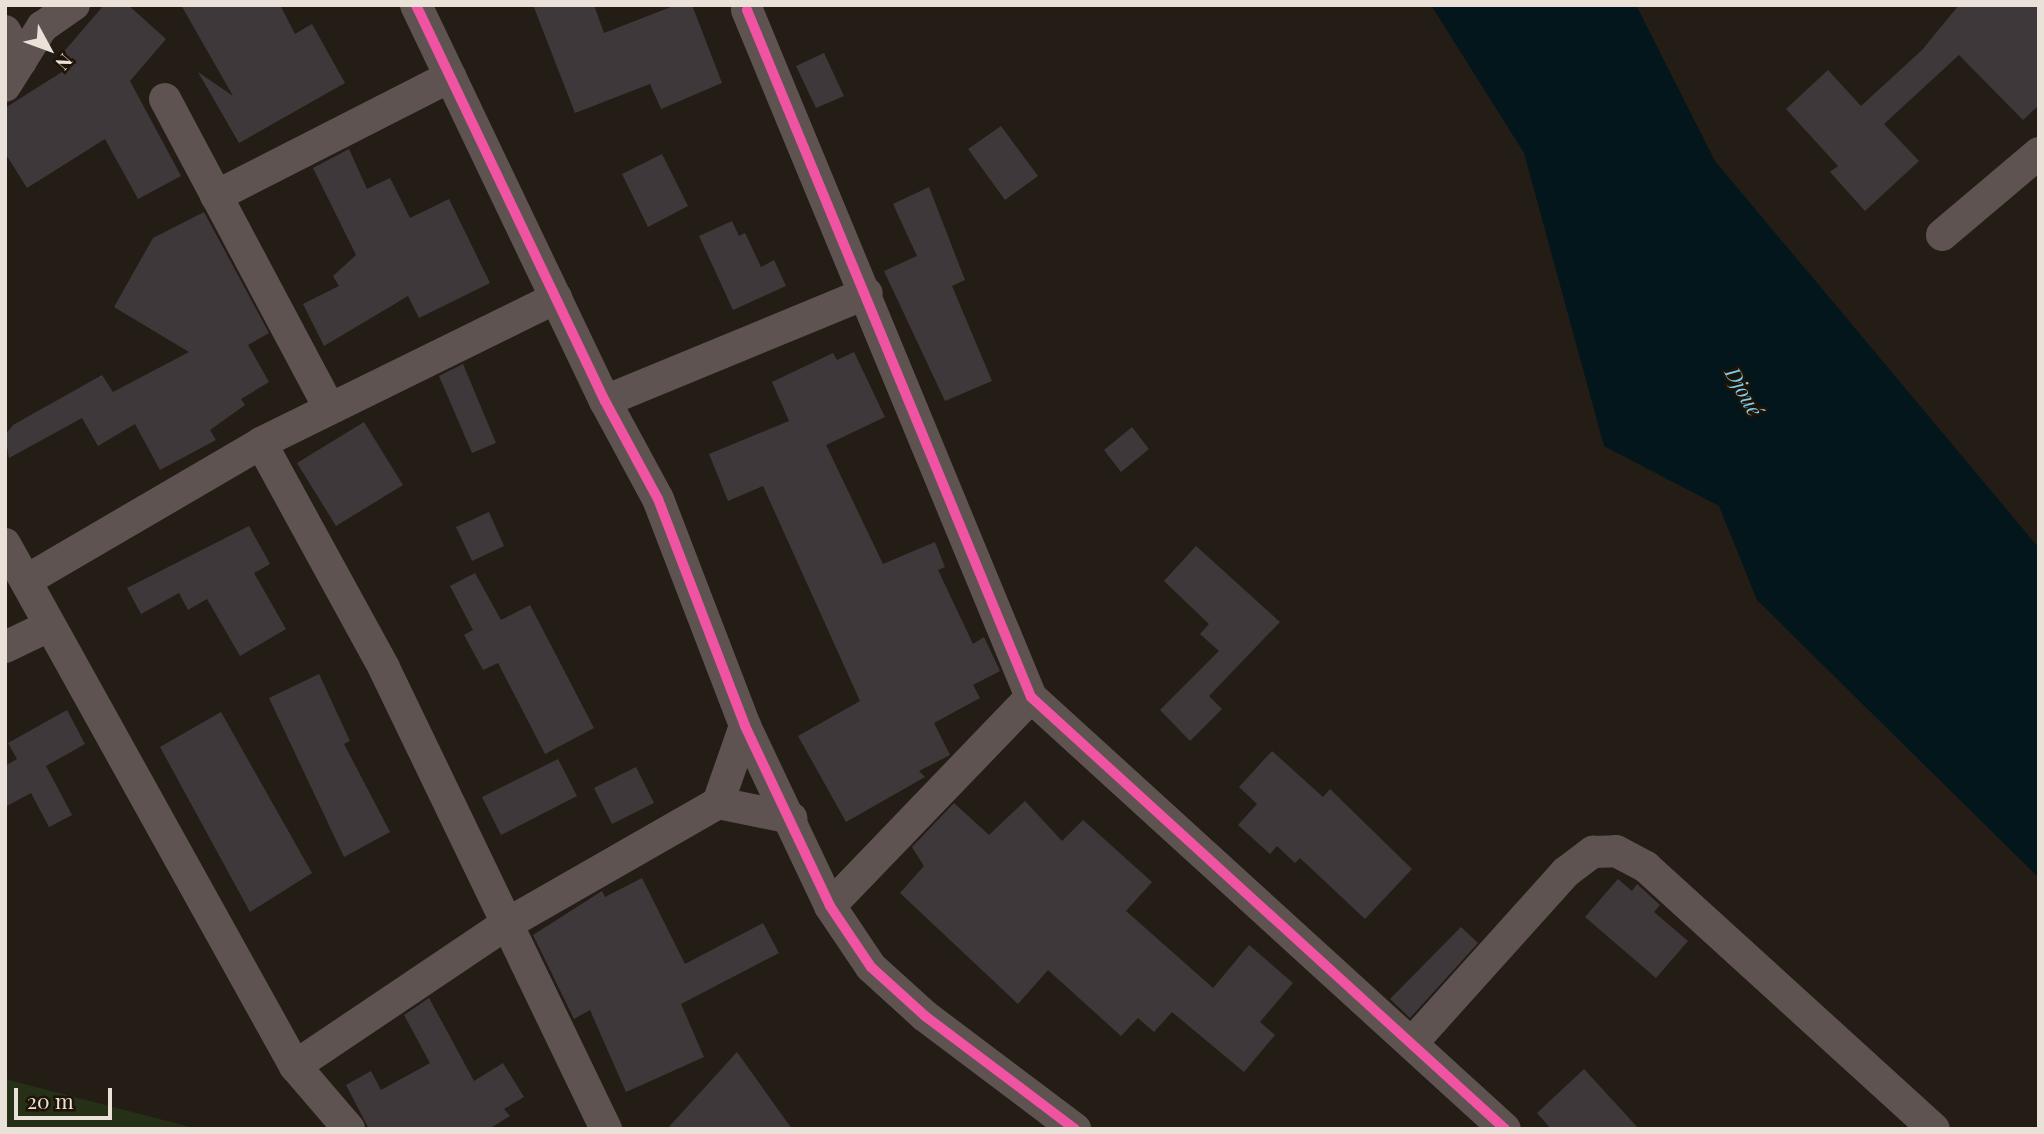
<!DOCTYPE html>
<meta charset="utf-8">
<style>
body{margin:0}
#map{position:relative;width:2044px;height:1134px;overflow:hidden;background:#231d16;font-family:"Playfair Display",serif}
div>[style]{position:absolute}
[style*='--x']{left:calc(var(--x)*1px);top:calc(var(--y)*1px);width:calc(var(--w)*1px);rotate:calc(var(--a)*1deg)}
.green>*{inset:0;background:#253017}
.water>*{inset:0;background:#03161c}
.building>*{inset:0;background:#3f383b}
.minor>*{height:32px;margin:-16px;padding:0 16px;transform-origin:16px;border-radius:16px;background:#5f5352}
.cycleway>*{height:10px;margin:-5px;padding:0 5px;transform-origin:5px;border-radius:5px;background:#f153a3}
span{translate:-50% -50%;white-space:nowrap;text-align:center;line-height:1.15;-webkit-text-stroke:5px #1f1407;paint-order:stroke}
.water-label{font-size:21px;color:#7ccfec;font-style:italic}
.frame{position:absolute;inset:0;border:7px solid #eae2d9;pointer-events:none}
.north{position:absolute;left:14px;top:14px;width:70px;height:70px;-webkit-text-stroke:5px #1f1407;paint-order:stroke;rotate:131deg;font-size:19px;font-weight:700;line-height:28px;text-align:center;color:#eae2d9}
.north::after{content:'';display:block;margin:auto;width:24px;height:32px;background:#eae2d9;clip-path:polygon(50% 0,100% 100%,50% 72%,0 100%)}
.scale{position:absolute;left:14px;top:1088px;width:98px;height:32px;box-sizing:border-box;border:4px solid #eae2d9;border-top:0;padding-left:9px;font-size:21px;line-height:24px;white-space:nowrap;color:#eae2d9;-webkit-text-stroke:5px #1f1407;paint-order:stroke}
</style>
<div id="map">
<div class="green">
<div style="clip-path:polygon(5px 1079px,198px 1129px,5px 1129px)"></div>
</div>
<div class="water">
<div style="clip-path:polygon(1431px 5px,1636px 5px,1715px 161px,2039px 548px,2039px 878px,1757px 600px,1719px 506px,1604px 446px,1524px 153px)"></div>
</div>
<div class="building">
<div style="clip-path:polygon(104px 5px,128px 5px,166px 39px,130px 81px,181px 176px,138px 199px,105px 139px,27px 188px,5px 153px,5px 108px,73px 65px,61px 55px)"></div>
<div style="clip-path:polygon(181px 5px,280px 5px,295px 34px,312px 24px,345px 83px,239px 143px,198px 72px,233px 96px)"></div>
<div style="clip-path:polygon(533px 5px,594px 5px,604px 33px,676px 5px,692px 5px,722px 83px,661px 109px,650px 84px,575px 113px)"></div>
<div style="clip-path:polygon(1959px 5px,2039px 5px,2039px 105px,2023px 120px,1959px 55px,1884px 124px,1919px 161px,1865px 211px,1830px 172px,1838px 166px,1786px 109px,1828px 70px,1861px 106px,1922px 50px)"></div>
<div style="clip-path:polygon(824px 53px,844px 96px,816px 108px,796px 66px)"></div>
<div style="clip-path:polygon(1001px 126px,1038px 176px,1005px 200px,968px 149px)"></div>
<div style="clip-path:polygon(349px 149px,367px 189px,390px 178px,410px 218px,449px 199px,490px 283px,419px 318px,408px 296px,324px 346px,303px 304px,339px 286px,333px 276px,356px 255px,313px 168px)"></div>
<div style="clip-path:polygon(662px 154px,688px 206px,648px 227px,622px 174px)"></div>
<div style="clip-path:polygon(929px 187px,965px 280px,952px 286px,992px 381px,945px 401px,884px 271px,917px 256px,893px 204px)"></div>
<div style="clip-path:polygon(204px 212px,269px 333px,248px 345px,269px 382px,241px 399px,245px 405px,210px 430px,216px 440px,160px 470px,135px 424px,98px 446px,82px 418px,9px 458px,5px 435px,13px 425px,102px 375px,113px 392px,189px 352px,114px 307px,153px 238px)"></div>
<div style="clip-path:polygon(732px 221px,739px 236px,745px 233px,761px 267px,774px 260px,786px 286px,733px 310px,699px 236px)"></div>
<div style="clip-path:polygon(854px 352px,885px 417px,826px 445px,883px 564px,935px 542px,945px 567px,938px 570px,973px 644px,984px 637px,1000px 671px,973px 685px,980px 698px,934px 723px,950px 755px,919px 771px,925px 777px,846px 822px,798px 736px,860px 701px,763px 486px,728px 501px,709px 454px,789px 421px,772px 382px,833px 353px,837px 360px)"></div>
<div style="clip-path:polygon(463px 364px,496px 443px,472px 453px,439px 376px)"></div>
<div style="clip-path:polygon(364px 422px,403px 485px,336px 526px,297px 463px)"></div>
<div style="clip-path:polygon(1132px 427px,1149px 449px,1121px 472px,1104px 450px)"></div>
<div style="clip-path:polygon(489px 512px,504px 546px,472px 561px,456px 527px)"></div>
<div style="clip-path:polygon(249px 526px,270px 564px,254px 573px,286px 629px,240px 656px,207px 599px,188px 610px,179px 593px,141px 614px,127px 588px)"></div>
<div style="clip-path:polygon(1196px 546px,1280px 622px,1209px 696px,1222px 709px,1190px 741px,1160px 710px,1219px 651px,1200px 634px,1209px 624px,1164px 581px)"></div>
<div style="clip-path:polygon(475px 573px,501px 620px,530px 605px,594px 728px,545px 754px,498px 663px,483px 670px,464px 635px,473px 630px,450px 586px)"></div>
<div style="clip-path:polygon(319px 674px,350px 741px,344px 744px,390px 832px,344px 857px,269px 698px)"></div>
<div style="clip-path:polygon(67px 710px,85px 744px,46px 766px,72px 815px,49px 827px,31px 793px,5px 807px,5px 766px,17px 759px,8px 743px)"></div>
<div style="clip-path:polygon(221px 712px,312px 873px,250px 912px,160px 747px)"></div>
<div style="clip-path:polygon(1272px 751px,1323px 797px,1330px 789px,1412px 869px,1365px 919px,1300px 858px,1295px 863px,1277px 846px,1270px 854px,1238px 825px,1257px 804px,1239px 787px)"></div>
<div style="clip-path:polygon(558px 759px,577px 796px,501px 835px,482px 797px)"></div>
<div style="clip-path:polygon(636px 767px,654px 803px,612px 824px,594px 788px)"></div>
<div style="clip-path:polygon(1025px 801px,1062px 841px,1083px 820px,1152px 882px,1126px 911px,1213px 988px,1249px 945px,1293px 983px,1260px 1022px,1275px 1035px,1244px 1072px,1172px 1012px,1154px 1032px,1138px 1018px,1121px 1036px,1048px 970px,1018px 1004px,900px 893px,924px 866px,912px 847px,954px 803px,989px 835px)"></div>
<div style="clip-path:polygon(642px 878px,685px 964px,763px 923px,779px 953px,681px 1004px,704px 1057px,626px 1092px,590px 1010px,574px 1019px,533px 935px,602px 891px,605px 897px)"></div>
<div style="clip-path:polygon(1618px 879px,1632px 891px,1637px 884px,1660px 905px,1654px 912px,1688px 941px,1656px 978px,1585px 917px)"></div>
<div style="clip-path:polygon(1461px 927px,1478px 943px,1410px 1018px,1390px 999px)"></div>
<div style="clip-path:polygon(429px 998px,474px 1081px,503px 1063px,524px 1097px,504px 1109px,510px 1116px,489px 1129px,369px 1129px,346px 1085px,371px 1071px,381px 1090px,430px 1063px,404px 1015px)"></div>
<div style="clip-path:polygon(737px 1052px,792px 1129px,667px 1129px)"></div>
<div style="clip-path:polygon(1584px 1069px,1639px 1129px,1551px 1129px,1537px 1113px)"></div>
</div>
<div class="minor">
<div style="--x:416;--y:5;--w:439;--a:64.5"></div>
<div style="--x:605;--y:401;--w:111;--a:61.6"></div>
<div style="--x:658;--y:499;--w:243;--a:69"></div>
<div style="--x:745;--y:726;--w:199;--a:64.7"></div>
<div style="--x:830;--y:906;--w:73;--a:56.1"></div>
<div style="--x:871;--y:967;--w:73;--a:42.2"></div>
<div style="--x:925;--y:1016;--w:188;--a:37"></div>
<div style="--x:747;--y:10;--w:743;--a:67.54"></div>
<div style="--x:1031;--y:697;--w:641;--a:42.35"></div>
<div style="--x:5;--y:31;--w:34;--a:62"></div>
<div style="--x:5;--y:86;--w:70;--a:-57.9"></div>
<div style="--x:42;--y:27;--w:39;--a:-35"></div>
<div style="--x:165;--y:99;--w:350;--a:62"></div>
<div style="--x:216;--y:196;--w:263;--a:-27"></div>
<div style="--x:1942;--y:235;--w:127;--a:-40.2"></div>
<div style="--x:605;--y:401;--w:283;--a:-22.4"></div>
<div style="--x:261;--y:443;--w:256;--a:61.3"></div>
<div style="--x:384;--y:668;--w:512;--a:64.29"></div>
<div style="--x:5;--y:544;--w:597;--a:60.95"></div>
<div style="--x:295;--y:1066;--w:83;--a:49.4"></div>
<div style="--x:27;--y:580;--w:271;--a:-30.3"></div>
<div style="--x:261;--y:443;--w:329;--a:-26.2"></div>
<div style="--x:5;--y:647;--w:49;--a:-25.5"></div>
<div style="--x:718;--y:803;--w:75;--a:11.6"></div>
<div style="--x:830;--y:906;--w:290;--a:-46.1"></div>
<div style="--x:1412;--y:1043;--w:230;--a:-48"></div>
<div style="--x:1566;--y:872;--w:34;--a:-37"></div>
<div style="--x:1593;--y:852;--w:23;--a:-2"></div>
<div style="--x:1616;--y:851;--w:34;--a:28"></div>
<div style="--x:1646;--y:867;--w:389;--a:42.3"></div>
<div style="--x:295;--y:1066;--w:253;--a:-33.9"></div>
<div style="--x:505;--y:925;--w:245;--a:-29.8"></div>
<div style="--x:718;--y:803;--w:82;--a:-70.7"></div>
</div>
<div class="cycleway">
<div style="--x:416;--y:5;--w:439;--a:64.5"></div>
<div style="--x:605;--y:401;--w:111;--a:61.6"></div>
<div style="--x:658;--y:499;--w:243;--a:69"></div>
<div style="--x:745;--y:726;--w:199;--a:64.7"></div>
<div style="--x:830;--y:906;--w:73;--a:56.1"></div>
<div style="--x:871;--y:967;--w:73;--a:42.2"></div>
<div style="--x:925;--y:1016;--w:188;--a:37"></div>
<div style="--x:747;--y:10;--w:743;--a:67.54"></div>
<div style="--x:1031;--y:697;--w:641;--a:42.35"></div>
</div>
<div class="water-label">
<span style="left:1745px;top:391px;rotate:60deg">Djoué</span>
</div>
<div class="frame"></div>
<div class="north">N</div>
<div class="scale">20 m</div>
</div>
